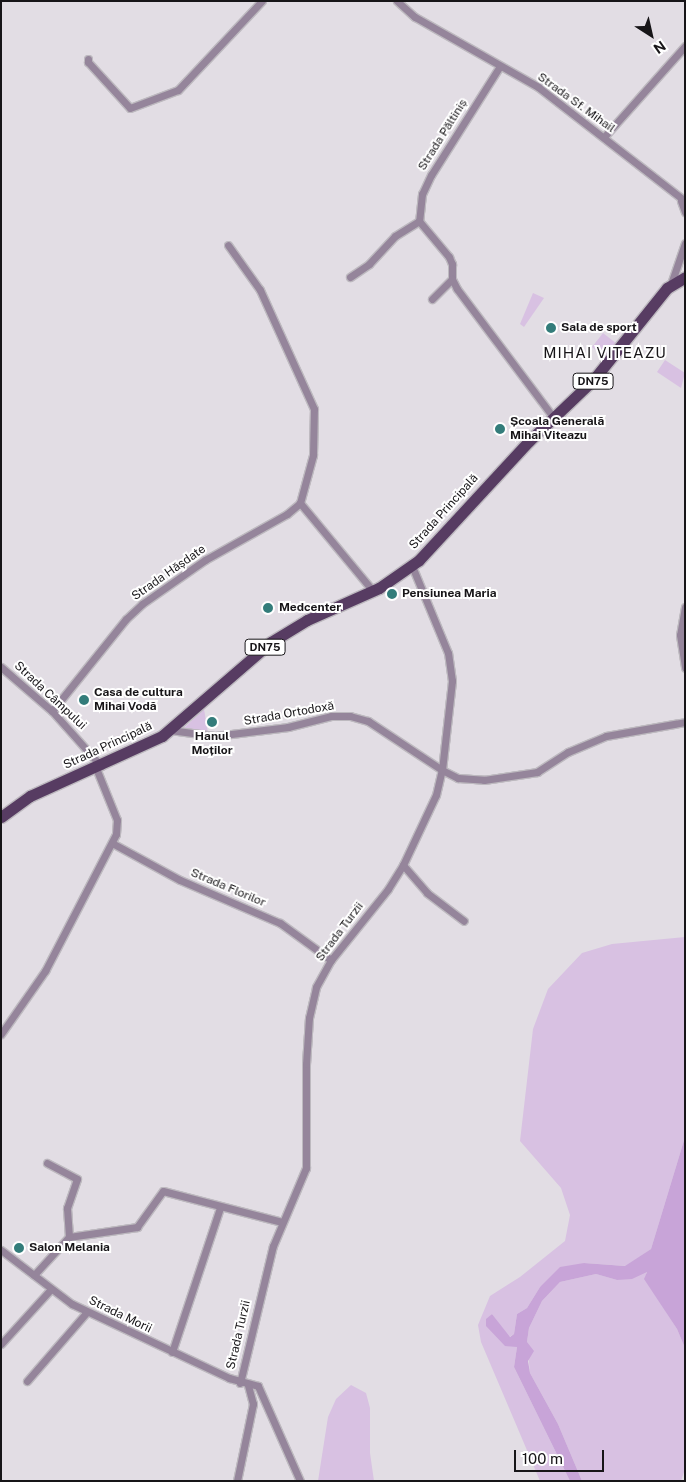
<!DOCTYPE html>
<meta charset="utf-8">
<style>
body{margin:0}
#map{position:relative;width:686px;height:1482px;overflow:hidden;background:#e2dde4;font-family:"Public Sans",sans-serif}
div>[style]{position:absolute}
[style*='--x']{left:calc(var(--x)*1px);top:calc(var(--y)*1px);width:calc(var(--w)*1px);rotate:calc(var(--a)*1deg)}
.green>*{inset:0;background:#d8c1e2}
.water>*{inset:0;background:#c8a4d8}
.roads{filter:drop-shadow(1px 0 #bdb9bf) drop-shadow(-1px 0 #bdb9bf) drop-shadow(0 1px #bdb9bf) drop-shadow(0 -1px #bdb9bf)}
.minor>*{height:7px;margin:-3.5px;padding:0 3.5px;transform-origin:3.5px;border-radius:3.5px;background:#95859b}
.primary>*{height:11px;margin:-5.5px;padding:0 5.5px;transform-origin:5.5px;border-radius:5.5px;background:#573c62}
.dots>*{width:14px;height:14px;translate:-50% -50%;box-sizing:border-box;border:2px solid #fff;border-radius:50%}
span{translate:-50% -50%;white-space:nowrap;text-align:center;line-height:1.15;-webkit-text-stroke:4px #fff;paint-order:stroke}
.shield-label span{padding:1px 4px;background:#fff;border:1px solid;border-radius:4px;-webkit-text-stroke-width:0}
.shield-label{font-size:11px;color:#171518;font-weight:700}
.street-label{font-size:12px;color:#171518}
.poi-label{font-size:12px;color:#171518;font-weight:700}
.left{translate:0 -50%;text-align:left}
.quarter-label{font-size:15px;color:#171518;letter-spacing:1px}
.frame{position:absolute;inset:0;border:2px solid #171518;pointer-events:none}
.north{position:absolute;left:626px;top:10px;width:50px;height:50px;-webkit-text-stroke:4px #fff;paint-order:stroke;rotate:145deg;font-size:14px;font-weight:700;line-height:20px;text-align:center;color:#171518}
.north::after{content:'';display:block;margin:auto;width:18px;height:22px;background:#171518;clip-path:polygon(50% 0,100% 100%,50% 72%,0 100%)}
.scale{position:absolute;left:514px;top:1450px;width:90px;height:22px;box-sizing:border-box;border:2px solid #171518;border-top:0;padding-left:6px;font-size:15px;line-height:18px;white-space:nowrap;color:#171518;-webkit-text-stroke:4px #fff;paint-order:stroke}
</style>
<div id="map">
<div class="green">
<div style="clip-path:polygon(533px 293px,544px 298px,524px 327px,520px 324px)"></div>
<div style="clip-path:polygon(603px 333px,617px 344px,606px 359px,592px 347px)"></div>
<div style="clip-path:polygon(665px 360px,685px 373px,681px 388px,657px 372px)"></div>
<div style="clip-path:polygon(204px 709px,208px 733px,183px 729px)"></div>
<div style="clip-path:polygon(685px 937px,685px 1137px,651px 1249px,626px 1266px,584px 1263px,540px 1287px,527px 1308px,517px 1314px,514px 1334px,509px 1337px,492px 1314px,486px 1320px,517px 1347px,514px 1367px,570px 1481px,540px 1481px,481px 1342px,478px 1325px,490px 1296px,520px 1277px,565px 1241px,570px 1215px,561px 1188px,520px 1141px,533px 1029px,548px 989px,582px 953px,612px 944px)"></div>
<div style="clip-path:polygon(647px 1271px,645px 1279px,677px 1329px,685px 1348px,685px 1469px,681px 1481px,582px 1481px,558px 1424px,530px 1373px,527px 1342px,529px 1328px,542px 1301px,560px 1282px,596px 1274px,617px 1280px)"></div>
<div style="clip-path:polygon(351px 1385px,366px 1393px,370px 1408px,370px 1453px,374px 1481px,318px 1481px,328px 1417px,336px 1399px)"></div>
</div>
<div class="water">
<div style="clip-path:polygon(685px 1137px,685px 1348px,677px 1329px,644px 1279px,647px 1272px,632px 1279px,617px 1280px,596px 1274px,560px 1282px,542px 1301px,529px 1328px,527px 1342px,534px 1351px,528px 1361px,530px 1373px,558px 1424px,582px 1481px,570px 1481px,514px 1367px,517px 1347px,505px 1346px,486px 1326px,486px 1319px,492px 1314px,510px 1337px,514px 1334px,517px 1314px,527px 1308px,540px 1287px,560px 1267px,584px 1263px,625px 1266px,651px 1249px)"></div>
</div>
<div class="roads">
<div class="minor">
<div style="--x:397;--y:1;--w:24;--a:42"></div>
<div style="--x:415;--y:17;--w:142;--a:29.6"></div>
<div style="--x:538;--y:87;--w:186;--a:37.8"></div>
<div style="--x:88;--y:59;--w:3;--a:90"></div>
<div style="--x:88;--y:62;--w:62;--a:47.6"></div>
<div style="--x:130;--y:108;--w:51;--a:-20.6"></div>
<div style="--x:178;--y:90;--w:122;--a:-46.7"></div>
<div style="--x:500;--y:66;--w:129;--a:122.3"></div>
<div style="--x:431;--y:175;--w:21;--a:115"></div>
<div style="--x:422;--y:194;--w:27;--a:96"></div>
<div style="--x:419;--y:221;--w:47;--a:50.2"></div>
<div style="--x:449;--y:257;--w:8;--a:67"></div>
<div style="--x:452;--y:264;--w:15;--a:90"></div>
<div style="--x:452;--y:279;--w:11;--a:63"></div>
<div style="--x:457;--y:289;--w:160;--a:53.1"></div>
<div style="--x:604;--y:137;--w:122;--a:-48.3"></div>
<div style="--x:681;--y:201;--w:12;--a:70"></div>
<div style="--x:350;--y:277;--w:23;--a:-34"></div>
<div style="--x:369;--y:264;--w:38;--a:-47"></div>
<div style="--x:395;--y:236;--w:28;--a:-32"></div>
<div style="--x:671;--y:284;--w:43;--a:-71.1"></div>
<div style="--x:432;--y:299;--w:28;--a:-45"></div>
<div style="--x:300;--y:503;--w:114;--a:50.3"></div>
<div style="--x:685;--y:607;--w:28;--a:100"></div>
<div style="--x:680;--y:635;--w:33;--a:81"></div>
<div style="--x:1;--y:667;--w:67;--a:40.8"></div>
<div style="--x:52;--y:711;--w:74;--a:48.3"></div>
<div style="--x:52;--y:711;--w:118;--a:-51.2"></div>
<div style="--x:126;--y:619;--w:22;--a:-43"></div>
<div style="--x:142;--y:604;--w:77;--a:-34.9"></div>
<div style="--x:205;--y:560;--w:94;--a:-29.3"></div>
<div style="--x:287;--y:514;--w:17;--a:-40"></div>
<div style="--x:300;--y:503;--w:50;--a:-74.8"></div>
<div style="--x:313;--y:455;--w:46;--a:-88.8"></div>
<div style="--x:314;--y:409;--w:131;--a:-114.4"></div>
<div style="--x:260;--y:290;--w:55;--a:-125.4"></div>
<div style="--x:170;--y:730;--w:45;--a:7.6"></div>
<div style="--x:215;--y:736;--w:74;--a:-7"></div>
<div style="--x:288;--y:727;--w:44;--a:-14.3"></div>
<div style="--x:331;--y:716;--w:19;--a:0"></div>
<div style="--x:350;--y:716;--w:19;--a:16"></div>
<div style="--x:368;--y:721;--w:89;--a:33.5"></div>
<div style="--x:442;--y:770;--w:18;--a:27"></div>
<div style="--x:458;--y:778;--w:26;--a:4"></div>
<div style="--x:484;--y:780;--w:54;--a:-8.6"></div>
<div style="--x:537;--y:772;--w:37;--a:-33"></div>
<div style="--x:568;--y:752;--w:41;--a:-22.8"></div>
<div style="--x:606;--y:736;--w:80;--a:-10"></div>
<div style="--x:112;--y:843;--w:77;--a:28.6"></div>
<div style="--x:180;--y:880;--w:109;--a:23.3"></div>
<div style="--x:280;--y:923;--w:63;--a:36"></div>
<div style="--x:403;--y:865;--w:37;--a:49"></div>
<div style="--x:427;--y:893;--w:46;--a:37.1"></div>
<div style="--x:1;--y:1034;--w:77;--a:-55.1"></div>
<div style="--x:45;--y:971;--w:154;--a:-62.6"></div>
<div style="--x:116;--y:834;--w:14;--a:-86"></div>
<div style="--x:117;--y:820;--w:56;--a:-112"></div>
<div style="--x:47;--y:1163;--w:34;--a:28"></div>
<div style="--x:77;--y:1179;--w:31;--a:109"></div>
<div style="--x:67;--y:1208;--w:29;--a:86"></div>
<div style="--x:69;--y:1237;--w:69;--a:-8.4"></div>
<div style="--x:137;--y:1227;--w:44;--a:-54.2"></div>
<div style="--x:163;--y:1191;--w:123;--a:14.6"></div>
<div style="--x:1;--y:1250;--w:89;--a:37.3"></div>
<div style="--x:72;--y:1304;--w:174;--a:25.2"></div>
<div style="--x:229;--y:1378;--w:30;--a:15"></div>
<div style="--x:258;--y:1386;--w:104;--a:66.1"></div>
<div style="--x:34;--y:1275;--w:52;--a:-47.4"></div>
<div style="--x:1;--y:1344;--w:74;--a:-47.7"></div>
<div style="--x:172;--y:1352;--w:152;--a:-71.6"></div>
<div style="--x:27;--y:1381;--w:91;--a:-49"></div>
<div style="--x:240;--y:1383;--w:141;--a:-76.5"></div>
<div style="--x:273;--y:1246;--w:85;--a:-67.1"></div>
<div style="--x:306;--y:1168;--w:104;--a:-90"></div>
<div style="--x:306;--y:1064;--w:46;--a:-86.3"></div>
<div style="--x:309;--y:1018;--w:32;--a:-77"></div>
<div style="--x:316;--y:987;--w:31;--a:-61"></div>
<div style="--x:331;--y:960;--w:91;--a:-51.2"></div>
<div style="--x:388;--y:889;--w:28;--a:-58"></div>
<div style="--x:403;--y:865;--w:77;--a:-64.8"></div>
<div style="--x:436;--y:795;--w:26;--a:-77"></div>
<div style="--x:442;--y:770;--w:90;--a:-83.6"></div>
<div style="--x:452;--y:681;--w:28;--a:-98"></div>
<div style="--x:448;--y:653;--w:94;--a:-112.5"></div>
<div style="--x:237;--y:1481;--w:79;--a:-78.3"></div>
<div style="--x:253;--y:1404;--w:20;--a:-105"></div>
</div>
<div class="primary">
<div style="--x:1;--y:817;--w:36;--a:-36"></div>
<div style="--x:30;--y:796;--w:145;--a:-24.4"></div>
<div style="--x:162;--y:736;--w:144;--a:-40.8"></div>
<div style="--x:271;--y:642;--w:42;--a:-31.4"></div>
<div style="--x:307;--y:620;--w:79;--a:-24"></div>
<div style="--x:379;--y:588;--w:49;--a:-35"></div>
<div style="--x:419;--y:560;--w:162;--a:-47.3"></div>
<div style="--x:529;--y:441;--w:90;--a:-43.6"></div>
<div style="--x:594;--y:379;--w:117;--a:-51.3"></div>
<div style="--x:667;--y:288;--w:21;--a:-31"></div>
</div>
</div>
<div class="dots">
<div style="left:551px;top:328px;background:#337c7a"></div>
<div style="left:500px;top:429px;background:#337c7a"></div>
<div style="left:392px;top:594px;background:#337c7a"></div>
<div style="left:268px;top:608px;background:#337c7a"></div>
<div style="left:84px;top:700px;background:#337c7a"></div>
<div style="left:212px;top:722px;background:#337c7a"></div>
<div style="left:19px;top:1248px;background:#337c7a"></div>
</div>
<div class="shield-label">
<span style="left:593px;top:381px">DN75</span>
<span style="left:265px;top:647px">DN75</span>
</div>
<div class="street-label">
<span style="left:576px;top:103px;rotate:36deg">Strada Sf. Mihail</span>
<span style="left:443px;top:135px;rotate:-58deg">Strada Păltiniș</span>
<span style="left:444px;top:512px;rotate:-48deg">Strada Principală</span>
<span style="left:169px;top:573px;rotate:-35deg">Strada Hășdate</span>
<span style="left:50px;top:696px;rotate:43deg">Strada Câmpului</span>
<span style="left:289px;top:714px;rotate:-10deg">Strada Ortodoxă</span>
<span style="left:108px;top:746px;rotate:-25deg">Strada Principală</span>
<span style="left:228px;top:888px;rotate:23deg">Strada Florilor</span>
<span style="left:340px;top:932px;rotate:-53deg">Strada Turzii</span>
<span style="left:120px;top:1315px;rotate:26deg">Strada Morii</span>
<span style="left:239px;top:1335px;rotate:-77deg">Strada Turzii</span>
</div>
<div class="poi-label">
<span class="left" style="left:561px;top:328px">Sala de sport</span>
<span class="left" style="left:510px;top:429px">Școala Generală<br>Mihai Viteazu</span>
<span class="left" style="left:402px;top:594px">Pensiunea Maria</span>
<span class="left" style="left:279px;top:608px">Medcenter</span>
<span class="left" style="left:94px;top:700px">Casa de cultura<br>Mihai Vodă</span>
<span style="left:212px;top:744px">Hanul<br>Moților</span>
<span class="left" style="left:29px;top:1248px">Salon Melania</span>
</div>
<div class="quarter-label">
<span style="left:605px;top:353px">MIHAI VITEAZU</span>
</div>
<div class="frame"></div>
<div class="north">N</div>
<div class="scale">100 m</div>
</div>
